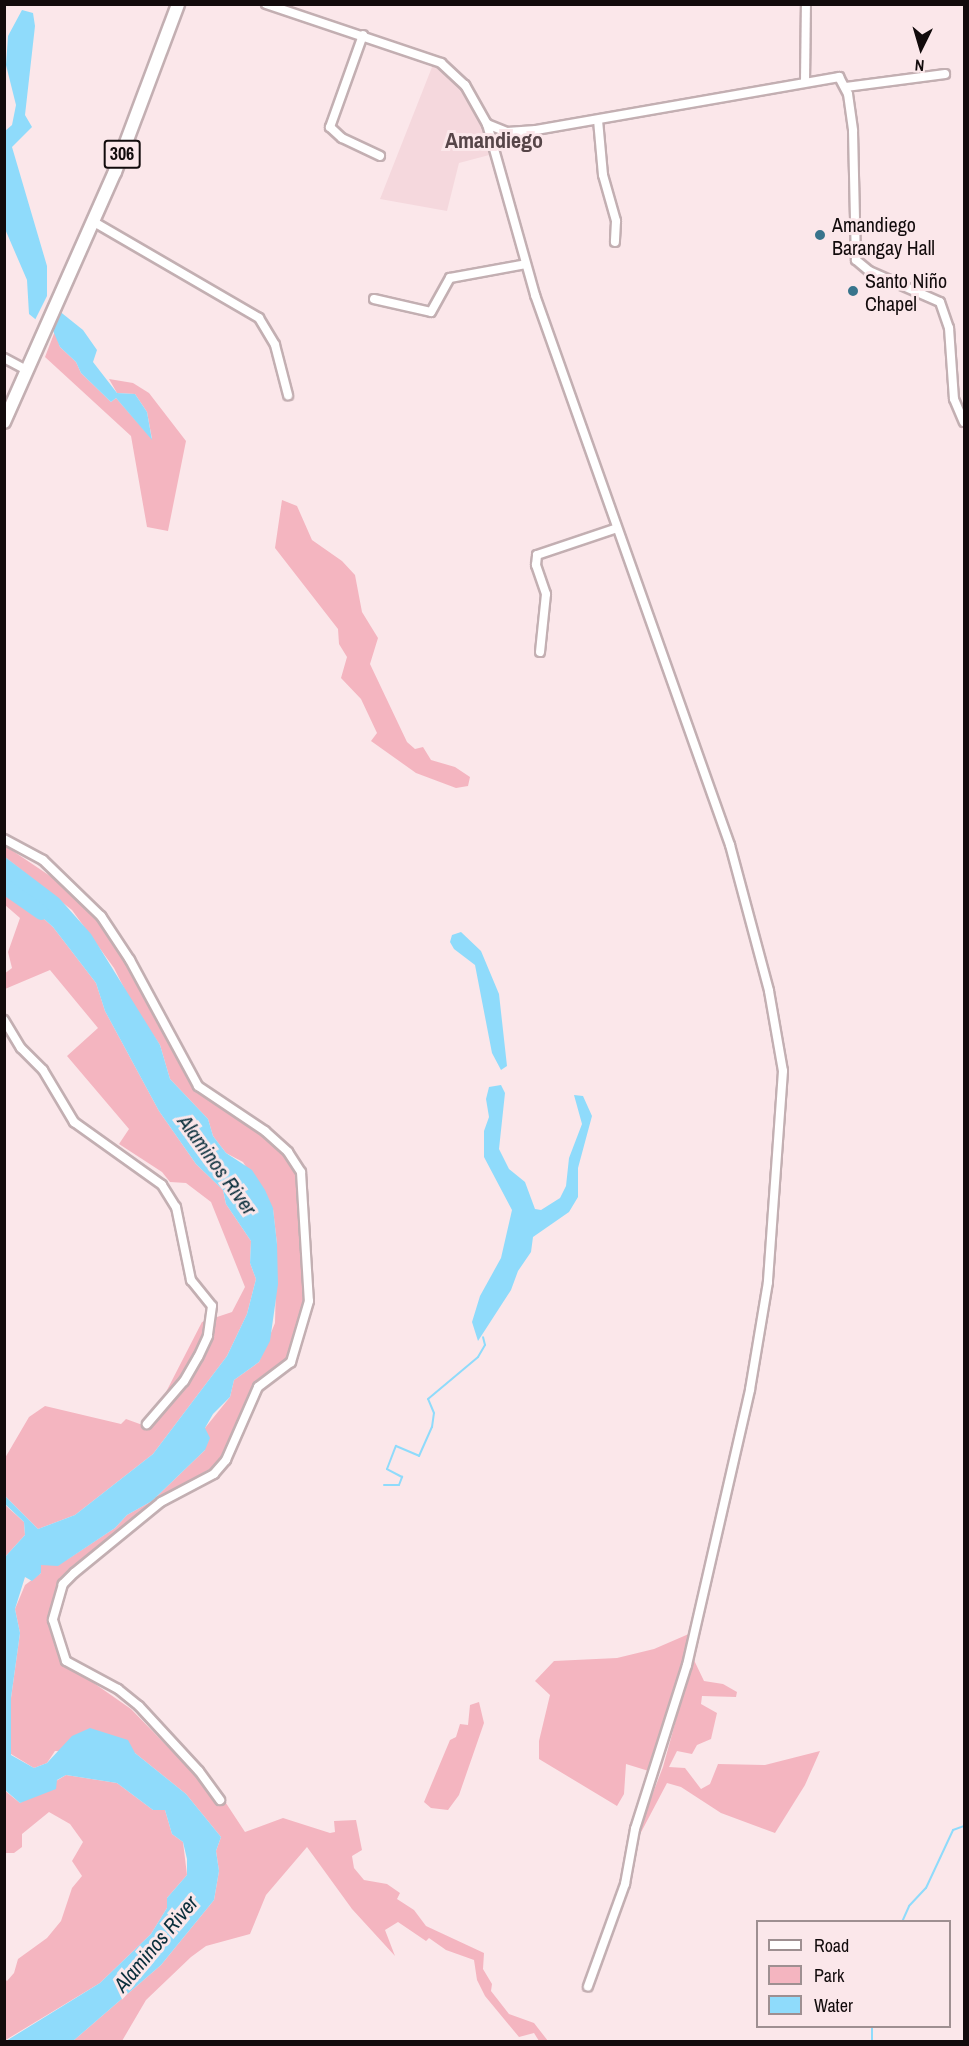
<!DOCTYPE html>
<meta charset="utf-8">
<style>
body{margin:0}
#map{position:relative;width:969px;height:2046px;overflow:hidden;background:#fbe7ea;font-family:"Archivo Narrow",sans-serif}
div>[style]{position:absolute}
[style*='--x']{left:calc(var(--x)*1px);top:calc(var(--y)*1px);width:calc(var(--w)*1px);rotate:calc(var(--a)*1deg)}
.built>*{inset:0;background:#f5d8dd}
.green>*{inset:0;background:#f4b5c0}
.water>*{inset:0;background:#8fdbfb}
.pier>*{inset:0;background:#fbe7ea}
.stream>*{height:2px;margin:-1px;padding:0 1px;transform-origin:1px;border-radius:1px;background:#8fdbfb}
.river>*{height:15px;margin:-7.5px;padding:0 7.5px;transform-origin:7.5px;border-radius:7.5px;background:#8fdbfb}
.roads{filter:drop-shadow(2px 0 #c3afb2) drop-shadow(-2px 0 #c3afb2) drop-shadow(0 2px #c3afb2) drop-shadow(0 -2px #c3afb2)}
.minor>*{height:8px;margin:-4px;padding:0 4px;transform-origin:4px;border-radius:4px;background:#fff}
.primary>*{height:12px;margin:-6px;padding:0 6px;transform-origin:6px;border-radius:6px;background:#fff}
.dots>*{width:16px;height:16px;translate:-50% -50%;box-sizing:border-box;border:3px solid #fbe7ea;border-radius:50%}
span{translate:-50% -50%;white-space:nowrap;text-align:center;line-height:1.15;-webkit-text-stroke:6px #fbe7ea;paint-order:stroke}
.shield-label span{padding:2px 4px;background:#fbe7ea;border:2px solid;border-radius:4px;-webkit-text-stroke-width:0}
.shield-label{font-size:18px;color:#120b0c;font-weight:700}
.poi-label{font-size:20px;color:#120b0c}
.left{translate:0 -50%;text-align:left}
.water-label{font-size:21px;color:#092e3b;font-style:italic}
.quarter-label{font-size:22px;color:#564548;font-weight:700}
.frame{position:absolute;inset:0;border:6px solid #120b0c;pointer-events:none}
.legend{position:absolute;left:756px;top:1920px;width:195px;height:108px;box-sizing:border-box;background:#fbe7ea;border:2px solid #9e8f91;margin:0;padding:8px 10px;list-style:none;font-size:18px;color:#120b0c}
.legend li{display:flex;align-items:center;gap:12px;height:30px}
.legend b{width:30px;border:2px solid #9e8f91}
.north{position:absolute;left:891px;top:18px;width:60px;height:60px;-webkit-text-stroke:4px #fbe7ea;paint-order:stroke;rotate:185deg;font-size:16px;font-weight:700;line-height:24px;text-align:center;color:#120b0c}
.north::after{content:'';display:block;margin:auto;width:21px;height:27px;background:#120b0c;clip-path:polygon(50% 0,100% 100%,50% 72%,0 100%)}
</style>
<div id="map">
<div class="built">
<div style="clip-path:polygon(434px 62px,461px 86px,479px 115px,493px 154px,459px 163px,447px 211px,380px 199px)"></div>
</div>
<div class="green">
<div style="clip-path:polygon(55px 331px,60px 347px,76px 362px,81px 373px,111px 402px,116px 398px,152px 439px,147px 412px,135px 394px,117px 393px,109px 379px,133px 383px,149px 393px,186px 441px,168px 531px,147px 527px,131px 436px,45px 357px)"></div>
<div style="clip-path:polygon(282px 500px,297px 506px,312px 540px,342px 561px,355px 575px,362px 612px,378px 638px,370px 664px,407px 742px,415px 749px,423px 747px,431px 760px,455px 767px,470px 777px,468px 786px,456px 788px,416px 773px,371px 741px,377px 733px,361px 699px,341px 678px,347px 657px,339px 644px,338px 629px,275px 548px)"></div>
<div style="clip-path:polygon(4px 845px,62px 884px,98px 921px,164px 1025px,188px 1075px,287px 1154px,299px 1172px,301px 1212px,306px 1303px,289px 1358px,264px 1378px,222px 1462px,168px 1493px,66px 1575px,51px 1618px,58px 1650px,65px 1663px,131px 1709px,197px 1777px,218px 1791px,245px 1832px,283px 1818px,330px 1833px,335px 1832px,334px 1821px,356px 1820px,362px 1850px,352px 1856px,354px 1868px,364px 1880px,387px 1884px,400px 1893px,397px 1899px,414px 1910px,426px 1926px,484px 1953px,483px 1969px,492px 1984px,491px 1991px,509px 2014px,534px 2023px,548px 2041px,539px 2041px,534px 2033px,519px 2037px,485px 1996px,477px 1980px,474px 1960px,446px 1950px,429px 1938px,426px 1941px,398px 1922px,385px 1930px,395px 1956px,352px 1909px,307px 1847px,266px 1895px,250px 1934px,206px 1946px,191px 1957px,146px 2000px,122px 2041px,73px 2041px,161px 1965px,214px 1900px,219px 1871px,216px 1851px,221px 1837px,186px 1794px,135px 1753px,55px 1751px,47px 1763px,34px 1768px,11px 1754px,11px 1698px,20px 1633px,15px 1609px,25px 1585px,41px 1573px,41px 1565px,68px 1559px,115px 1528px,127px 1515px,152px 1501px,205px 1450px,205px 1428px,230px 1397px,234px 1380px,259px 1362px,275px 1323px,277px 1244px,273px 1209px,243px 1162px,226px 1153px,213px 1136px,208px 1119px,170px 1079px,160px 1045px,131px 1002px,114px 968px,72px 910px,5px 857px)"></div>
<div style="clip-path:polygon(5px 884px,53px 927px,96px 983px,105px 1011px,159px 1111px,196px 1164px,223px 1190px,226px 1204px,251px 1241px,250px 1263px,256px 1279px,247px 1314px,227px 1356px,153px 1454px,75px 1515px,38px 1529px,5px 1496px,5px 1458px,29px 1417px,45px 1406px,121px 1424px,126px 1419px,148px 1427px,202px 1322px,232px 1312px,245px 1287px,211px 1202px,186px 1183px,170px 1182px,162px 1172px,119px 1144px,129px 1129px,67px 1056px,98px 1028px,50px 970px,5px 989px,4px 974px,12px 968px,8px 952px,20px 918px,5px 905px)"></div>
<div style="clip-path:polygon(4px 1504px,24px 1522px,25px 1535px,5px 1557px)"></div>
<div style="clip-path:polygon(691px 1633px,652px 1772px,626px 1764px,624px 1794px,617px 1806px,539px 1759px,539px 1741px,550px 1695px,535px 1681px,554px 1661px,617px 1658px,654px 1649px)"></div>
<div style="clip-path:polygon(693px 1658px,704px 1681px,723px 1684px,737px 1692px,736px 1697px,702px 1696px,701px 1704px,717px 1713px,711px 1739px,697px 1745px,692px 1754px,677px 1751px,669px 1767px,685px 1768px,701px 1789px,710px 1784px,718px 1764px,765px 1765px,820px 1751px,805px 1785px,775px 1833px,721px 1813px,681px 1787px,667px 1783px,638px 1838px,637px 1834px,663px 1767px)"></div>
<div style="clip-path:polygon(479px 1702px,484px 1723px,459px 1795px,448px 1810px,431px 1808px,424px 1802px,450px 1740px,456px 1737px,460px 1724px,468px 1725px,470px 1705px)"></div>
<div style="clip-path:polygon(66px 1775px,117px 1783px,153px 1810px,165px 1810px,172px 1834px,183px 1842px,187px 1875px,167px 1898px,167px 1908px,151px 1934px,100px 1983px,4px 2041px,5px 1979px,7px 1981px,14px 1973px,18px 1959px,47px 1938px,61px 1921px,72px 1888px,82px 1876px,72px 1861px,83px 1842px,70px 1824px,49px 1812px,22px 1834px,22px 1847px,14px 1853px,5px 1853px,4px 1790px,20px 1803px)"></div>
</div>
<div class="water">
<div style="clip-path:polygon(22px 10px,33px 13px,35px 26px,25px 115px,32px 127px,12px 147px,47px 266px,47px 307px,40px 323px,29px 314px,27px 280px,5px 229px,5px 131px,12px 125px,16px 105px,6px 65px,8px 36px)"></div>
<div style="clip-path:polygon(58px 310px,83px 330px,97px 350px,93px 362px,117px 393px,135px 394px,147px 412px,152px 440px,116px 398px,111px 402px,81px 373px,76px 362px,60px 347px,51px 326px)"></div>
<div style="clip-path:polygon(5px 857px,59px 898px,91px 934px,160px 1045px,170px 1079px,208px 1119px,213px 1136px,226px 1153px,252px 1170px,265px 1190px,273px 1208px,277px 1244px,278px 1284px,270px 1341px,259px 1362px,234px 1380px,230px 1397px,213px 1414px,205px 1428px,210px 1438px,205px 1450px,152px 1501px,127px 1515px,115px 1528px,58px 1566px,41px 1565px,41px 1573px,32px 1581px,25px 1577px,15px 1609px,20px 1633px,11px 1698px,11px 1755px,34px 1768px,47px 1763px,72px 1736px,90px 1728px,128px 1740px,135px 1753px,186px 1794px,221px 1837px,216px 1851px,219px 1871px,214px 1900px,161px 1965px,73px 2041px,6px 2041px,100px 1983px,151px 1934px,167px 1908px,167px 1898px,187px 1875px,187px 1859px,183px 1842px,172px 1834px,165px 1810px,153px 1810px,117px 1783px,66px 1775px,57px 1780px,56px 1789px,20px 1803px,5px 1790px,5px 1557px,25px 1535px,24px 1522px,5px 1504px,5px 1496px,38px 1529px,75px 1515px,153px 1454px,227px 1356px,247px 1314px,256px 1279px,250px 1263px,251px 1241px,226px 1204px,223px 1190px,196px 1164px,159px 1111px,105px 1011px,96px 983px,53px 927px,5px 884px)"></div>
<div style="clip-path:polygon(461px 932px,481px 951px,499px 994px,507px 1066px,501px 1070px,492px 1053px,475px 965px,454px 949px,450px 942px,452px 935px)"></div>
<div style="clip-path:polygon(501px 1085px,505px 1093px,499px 1149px,509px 1169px,525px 1182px,535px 1209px,541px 1210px,560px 1198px,566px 1186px,569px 1158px,582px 1124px,574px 1095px,583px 1096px,592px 1116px,578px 1168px,578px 1197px,569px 1212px,533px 1237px,531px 1252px,518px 1271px,511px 1290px,478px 1341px,472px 1322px,480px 1296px,501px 1258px,512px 1210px,484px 1157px,484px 1131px,489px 1117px,486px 1099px,489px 1087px)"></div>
</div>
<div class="pier">
<div style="clip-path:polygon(47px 296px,50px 307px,39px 326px,34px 322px)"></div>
</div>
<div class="stream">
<div style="--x:384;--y:1485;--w:15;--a:0"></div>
<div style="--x:399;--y:1485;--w:9;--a:-69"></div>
<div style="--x:402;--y:1477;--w:17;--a:-152"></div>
<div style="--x:387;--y:1469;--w:25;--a:-69"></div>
<div style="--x:396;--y:1446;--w:25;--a:23"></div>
<div style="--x:419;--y:1456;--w:32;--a:-66"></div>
<div style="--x:432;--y:1427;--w:14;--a:-82"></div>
<div style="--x:434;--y:1413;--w:15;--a:-113"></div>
<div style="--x:428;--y:1399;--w:65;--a:-40"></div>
<div style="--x:478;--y:1357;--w:14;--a:-60"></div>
<div style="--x:485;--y:1345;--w:8;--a:-104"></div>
<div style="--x:902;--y:1922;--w:17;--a:-66"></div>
<div style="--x:909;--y:1906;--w:25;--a:-47"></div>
<div style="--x:926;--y:1888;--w:64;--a:-65"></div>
<div style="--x:953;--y:1830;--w:12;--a:-20"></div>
<div style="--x:872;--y:2042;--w:16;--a:-90"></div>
</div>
<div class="river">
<div style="--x:4;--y:886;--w:45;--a:35.1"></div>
</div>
<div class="roads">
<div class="minor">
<div style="--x:266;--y:4;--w:185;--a:18.6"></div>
<div style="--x:441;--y:63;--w:33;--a:43"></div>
<div style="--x:465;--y:85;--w:45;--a:60.6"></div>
<div style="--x:487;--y:124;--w:22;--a:22"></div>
<div style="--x:507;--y:132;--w:29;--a:-4"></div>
<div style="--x:536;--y:130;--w:308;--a:-9.9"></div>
<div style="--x:839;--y:77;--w:19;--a:62"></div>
<div style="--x:848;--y:94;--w:37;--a:82"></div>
<div style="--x:853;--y:131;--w:129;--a:88.7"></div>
<div style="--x:856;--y:260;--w:17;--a:40"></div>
<div style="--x:869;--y:271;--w:77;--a:23.6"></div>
<div style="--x:940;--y:302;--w:28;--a:71"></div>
<div style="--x:949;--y:328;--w:71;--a:86"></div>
<div style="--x:954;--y:399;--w:25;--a:67"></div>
<div style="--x:363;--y:35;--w:98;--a:109.7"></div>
<div style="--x:330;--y:127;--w:16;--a:43"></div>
<div style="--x:342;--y:138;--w:42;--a:25.3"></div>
<div style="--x:805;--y:82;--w:78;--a:-89.3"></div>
<div style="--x:846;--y:87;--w:100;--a:-7.5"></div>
<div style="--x:598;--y:120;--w:55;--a:84.8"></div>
<div style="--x:603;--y:175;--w:48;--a:74.2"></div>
<div style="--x:616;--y:221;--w:21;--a:93"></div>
<div style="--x:487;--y:124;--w:178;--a:74.3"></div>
<div style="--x:535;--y:295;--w:584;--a:70.48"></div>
<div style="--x:730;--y:845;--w:151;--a:75"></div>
<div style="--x:769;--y:991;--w:81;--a:80.1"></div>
<div style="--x:783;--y:1071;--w:212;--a:94.1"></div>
<div style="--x:768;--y:1282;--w:109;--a:99.5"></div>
<div style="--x:750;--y:1390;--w:282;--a:102.9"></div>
<div style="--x:687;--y:1665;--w:172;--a:107.6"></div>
<div style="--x:635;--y:1829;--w:56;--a:100.3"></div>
<div style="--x:625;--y:1884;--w:109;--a:109.9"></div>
<div style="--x:94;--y:222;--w:191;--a:30.2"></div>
<div style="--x:259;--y:318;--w:31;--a:59"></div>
<div style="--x:275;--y:345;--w:52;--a:75.4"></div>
<div style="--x:374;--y:299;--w:58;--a:12.8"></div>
<div style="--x:431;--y:312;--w:39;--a:-61"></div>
<div style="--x:450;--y:278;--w:77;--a:-10.4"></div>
<div style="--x:4;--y:358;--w:26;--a:28"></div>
<div style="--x:540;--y:652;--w:58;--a:-84.1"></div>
<div style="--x:546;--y:594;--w:31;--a:-109"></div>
<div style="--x:536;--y:565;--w:10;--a:-84"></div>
<div style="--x:537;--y:555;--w:84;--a:-18.6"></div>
<div style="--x:4;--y:839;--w:44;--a:28.3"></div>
<div style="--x:43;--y:860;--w:81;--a:44"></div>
<div style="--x:101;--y:916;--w:53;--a:56.6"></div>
<div style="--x:130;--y:960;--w:143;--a:61.6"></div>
<div style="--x:198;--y:1086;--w:81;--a:33.9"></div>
<div style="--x:265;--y:1131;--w:31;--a:42"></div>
<div style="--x:288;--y:1152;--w:24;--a:57"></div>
<div style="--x:301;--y:1172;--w:129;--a:86.5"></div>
<div style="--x:309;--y:1301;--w:64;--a:106.4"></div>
<div style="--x:291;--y:1362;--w:41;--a:142.9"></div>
<div style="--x:258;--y:1387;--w:80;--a:113.7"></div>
<div style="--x:226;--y:1460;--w:18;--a:131"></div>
<div style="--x:214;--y:1474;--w:60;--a:152.2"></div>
<div style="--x:161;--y:1502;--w:112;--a:140.8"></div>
<div style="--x:74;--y:1573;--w:16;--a:135"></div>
<div style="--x:63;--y:1584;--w:37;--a:106"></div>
<div style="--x:53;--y:1620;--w:43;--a:72.4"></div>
<div style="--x:66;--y:1661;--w:59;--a:28.3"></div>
<div style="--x:118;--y:1689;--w:27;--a:39"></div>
<div style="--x:139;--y:1706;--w:88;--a:47.3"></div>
<div style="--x:199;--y:1771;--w:36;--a:54"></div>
<div style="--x:4;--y:1020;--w:33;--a:59"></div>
<div style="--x:21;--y:1048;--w:31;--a:45"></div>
<div style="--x:43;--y:1070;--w:61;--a:59.2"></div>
<div style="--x:74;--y:1122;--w:108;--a:35.6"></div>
<div style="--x:162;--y:1185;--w:26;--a:58"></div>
<div style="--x:176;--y:1207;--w:75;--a:78.4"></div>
<div style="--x:191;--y:1280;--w:33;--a:51"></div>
<div style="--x:212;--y:1306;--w:30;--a:98"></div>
<div style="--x:208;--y:1336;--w:23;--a:115"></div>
<div style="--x:198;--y:1357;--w:28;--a:120"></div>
<div style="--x:184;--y:1381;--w:57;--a:130.7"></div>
</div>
<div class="primary">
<div style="--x:4;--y:422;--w:274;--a:-66.1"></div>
<div style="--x:115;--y:172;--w:179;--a:-69.4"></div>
</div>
</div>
<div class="dots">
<div style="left:820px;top:235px;background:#38748c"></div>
<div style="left:853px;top:291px;background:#38748c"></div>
</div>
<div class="shield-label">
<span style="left:122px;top:154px">306</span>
</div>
<div class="poi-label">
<span class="left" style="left:832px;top:236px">Amandiego<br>Barangay Hall</span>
<span class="left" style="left:865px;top:292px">Santo Niño<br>Chapel</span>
</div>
<div class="water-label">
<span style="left:217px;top:1165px;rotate:54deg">Alaminos River</span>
<span style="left:156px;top:1944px;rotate:-50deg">Alaminos River</span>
</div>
<div class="quarter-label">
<span style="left:494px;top:141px">Amandiego</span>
</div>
<div class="frame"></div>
<ul class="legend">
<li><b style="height:8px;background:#fff"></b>Road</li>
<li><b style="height:16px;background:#f4b5c0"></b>Park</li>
<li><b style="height:16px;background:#8fdbfb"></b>Water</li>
</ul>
<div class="north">N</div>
</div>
